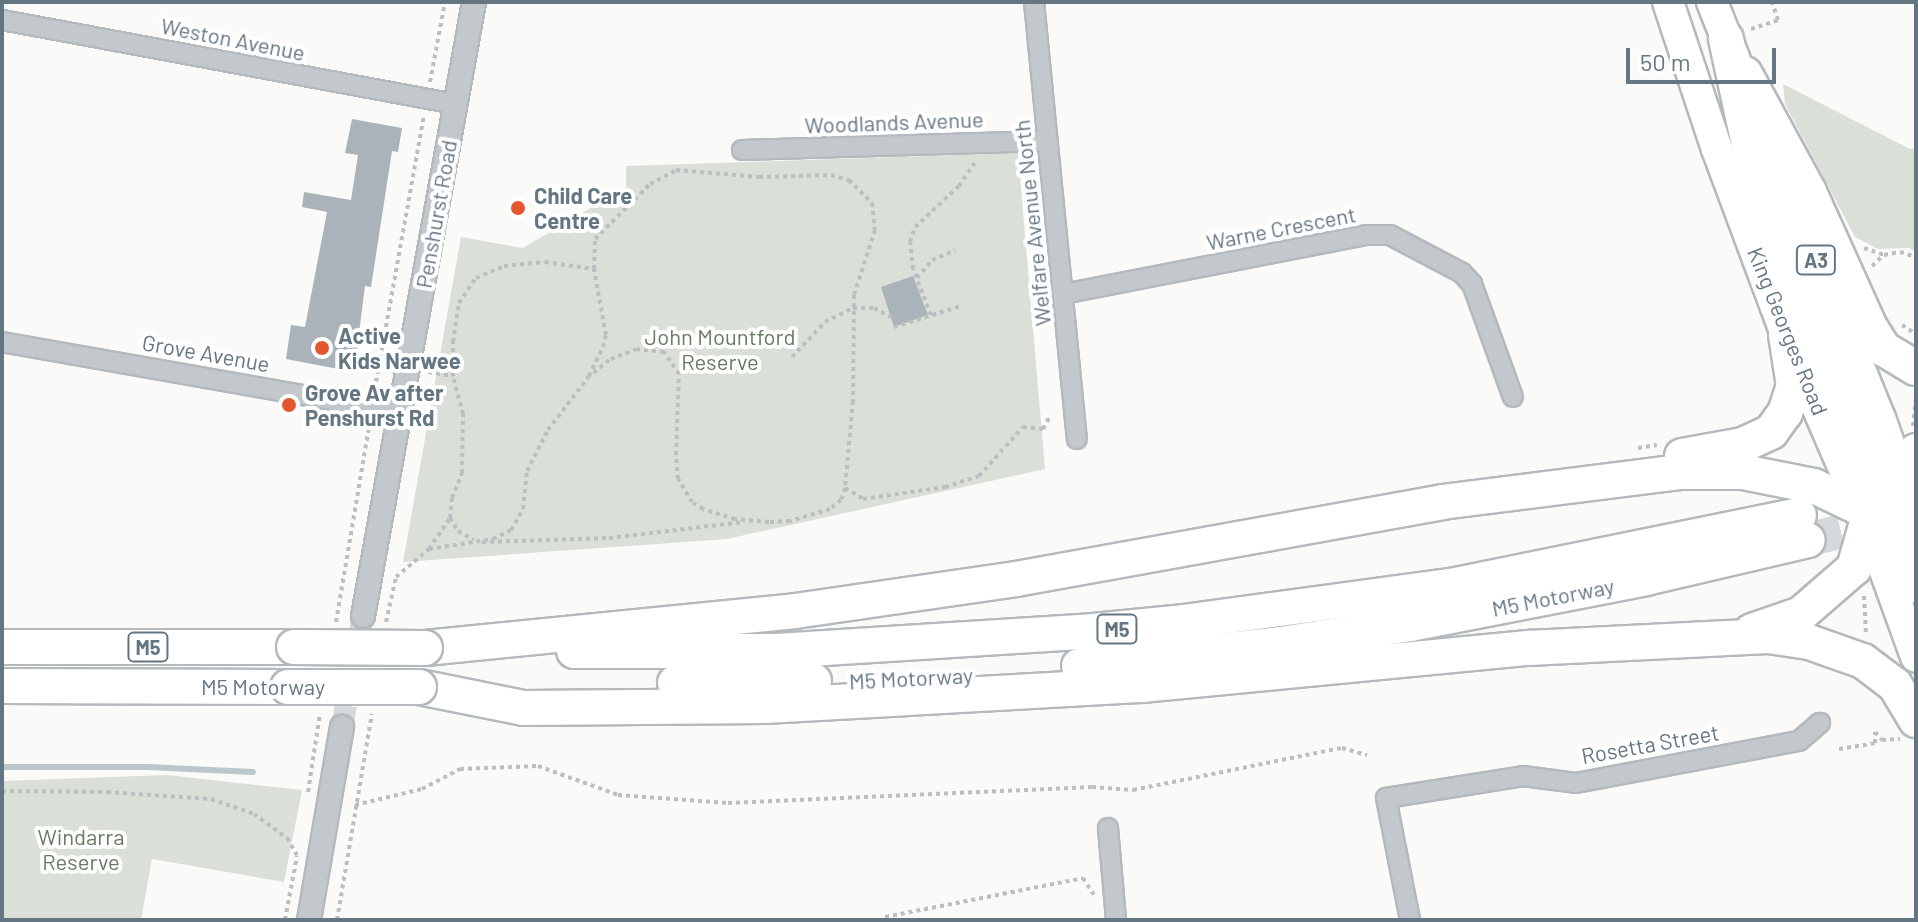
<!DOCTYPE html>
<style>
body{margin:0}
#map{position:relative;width:1918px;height:922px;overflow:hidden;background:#fafaf8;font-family:Barlow,sans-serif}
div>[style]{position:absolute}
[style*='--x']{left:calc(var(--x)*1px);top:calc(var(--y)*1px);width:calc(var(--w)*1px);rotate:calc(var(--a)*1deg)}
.green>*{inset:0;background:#dadfd7}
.stream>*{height:6px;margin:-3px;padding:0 3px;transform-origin:3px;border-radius:3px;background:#bbc7cb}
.building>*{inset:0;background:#aab3b9}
.tertiary-tunnel>*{height:22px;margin-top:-11px;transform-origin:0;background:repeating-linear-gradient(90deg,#d5d9db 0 22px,transparent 0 33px)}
.motorway-tunnel>*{height:34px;margin-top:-17px;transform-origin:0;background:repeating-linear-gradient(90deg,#d5d9db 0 34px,transparent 0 51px)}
.path>*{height:4px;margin-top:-2px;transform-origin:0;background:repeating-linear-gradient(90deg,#bbbfc2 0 4px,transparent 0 8px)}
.roads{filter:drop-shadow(2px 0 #b4b9bd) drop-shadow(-2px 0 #b4b9bd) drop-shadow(0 2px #b4b9bd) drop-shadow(0 -2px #b4b9bd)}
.minor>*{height:18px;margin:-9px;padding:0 9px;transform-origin:9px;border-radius:9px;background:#c3c8cc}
.tertiary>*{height:22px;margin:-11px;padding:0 11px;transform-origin:11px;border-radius:11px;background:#c3c8cc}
.trunk>*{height:30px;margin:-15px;padding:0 15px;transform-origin:15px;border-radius:15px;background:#fff}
.motorway>*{height:34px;margin:-17px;padding:0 17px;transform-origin:17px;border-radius:17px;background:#fff}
.bridges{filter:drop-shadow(2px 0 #b4b9bd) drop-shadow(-2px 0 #b4b9bd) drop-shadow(0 2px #b4b9bd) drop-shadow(0 -2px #b4b9bd)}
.motorway-bridge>*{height:34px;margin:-17px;padding:0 17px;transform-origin:17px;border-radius:17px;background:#fff}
.dots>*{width:22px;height:22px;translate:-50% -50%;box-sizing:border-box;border:4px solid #fff;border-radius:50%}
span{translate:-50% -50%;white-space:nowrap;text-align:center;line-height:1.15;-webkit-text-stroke:8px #fff;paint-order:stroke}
.shield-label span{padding:2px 6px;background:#fff;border:2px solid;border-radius:6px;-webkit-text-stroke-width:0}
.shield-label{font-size:20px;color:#657683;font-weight:700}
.street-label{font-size:22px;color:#657683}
.poi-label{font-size:22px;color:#657683;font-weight:700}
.left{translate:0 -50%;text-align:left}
.park-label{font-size:22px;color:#687a64}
.frame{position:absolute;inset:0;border:4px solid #657683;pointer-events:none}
.scale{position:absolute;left:1626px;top:48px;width:150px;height:36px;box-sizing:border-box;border:4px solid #657683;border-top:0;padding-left:10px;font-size:24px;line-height:28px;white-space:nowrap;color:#657683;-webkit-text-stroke:6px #fff;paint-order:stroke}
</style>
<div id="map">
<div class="green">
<div style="clip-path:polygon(1783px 84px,1910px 149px,1916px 148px,1916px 252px,1909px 248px,1878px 249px,1855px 237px,1785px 104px)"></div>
<div style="clip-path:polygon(1018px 153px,1045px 469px,727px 539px,403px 562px,461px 237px,523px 248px,626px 187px,626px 166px)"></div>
<div style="clip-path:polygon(167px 775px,302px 790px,284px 882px,152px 859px,141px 920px,2px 920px,2px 781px)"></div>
</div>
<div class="stream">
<div style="--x:2;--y:767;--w:146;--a:0"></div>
<div style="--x:148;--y:767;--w:105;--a:2.7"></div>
</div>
<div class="building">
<div style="clip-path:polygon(352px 119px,402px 128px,398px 152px,392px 151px,371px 287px,365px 286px,354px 372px,286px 359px,291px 325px,305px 327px,327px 212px,302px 207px,304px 192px,351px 200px,358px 155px,345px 153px)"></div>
<div style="clip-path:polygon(913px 276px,928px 315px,894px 327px,881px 287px)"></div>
</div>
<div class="tertiary-tunnel">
<div style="--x:342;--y:727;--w:113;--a:-79.3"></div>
</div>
<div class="motorway-tunnel">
<div style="--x:1808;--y:540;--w:87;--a:-14.7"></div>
</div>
<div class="path">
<div style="--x:1751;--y:29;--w:28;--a:-18"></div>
<div style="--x:1778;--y:20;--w:19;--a:-108"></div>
<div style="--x:430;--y:82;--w:81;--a:-79.4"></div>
<div style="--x:1864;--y:248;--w:21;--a:19"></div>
<div style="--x:1872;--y:266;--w:16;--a:-43"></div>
<div style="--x:1884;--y:255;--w:16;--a:-11"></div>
<div style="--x:1900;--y:252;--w:17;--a:17"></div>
<div style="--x:917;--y:278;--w:23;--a:-50"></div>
<div style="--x:932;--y:260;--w:25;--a:-23"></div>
<div style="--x:931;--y:315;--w:49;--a:-111.4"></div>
<div style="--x:913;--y:269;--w:27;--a:-96"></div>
<div style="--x:910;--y:242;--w:16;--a:-72"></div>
<div style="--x:915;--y:227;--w:60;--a:-43"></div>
<div style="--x:959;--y:186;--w:29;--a:-56"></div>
<div style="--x:1902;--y:325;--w:17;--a:33"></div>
<div style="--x:894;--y:327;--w:70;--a:-17.4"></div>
<div style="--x:792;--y:357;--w:48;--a:-46.7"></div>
<div style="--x:825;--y:322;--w:31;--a:-27"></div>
<div style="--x:853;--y:308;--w:21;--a:0"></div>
<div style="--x:874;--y:308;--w:19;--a:28"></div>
<div style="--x:428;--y:372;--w:25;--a:9"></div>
<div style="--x:376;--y:382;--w:270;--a:-79.8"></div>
<div style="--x:1913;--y:426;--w:29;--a:-84"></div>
<div style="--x:1638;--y:448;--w:19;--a:-9"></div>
<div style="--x:845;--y:488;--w:21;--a:31"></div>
<div style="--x:863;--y:499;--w:83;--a:-8.3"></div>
<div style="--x:945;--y:487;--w:36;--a:-18"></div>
<div style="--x:979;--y:476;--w:66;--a:-48.1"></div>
<div style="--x:1023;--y:427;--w:20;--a:6"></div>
<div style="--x:1043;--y:429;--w:15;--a:-62"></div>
<div style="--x:450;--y:518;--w:15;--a:58"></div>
<div style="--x:458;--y:531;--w:18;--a:29"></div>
<div style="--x:482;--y:542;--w:127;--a:-1.8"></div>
<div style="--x:609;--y:538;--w:136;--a:-6.8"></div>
<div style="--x:429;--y:549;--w:65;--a:-8.9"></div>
<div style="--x:493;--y:539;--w:20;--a:-27"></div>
<div style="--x:511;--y:530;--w:24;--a:-60"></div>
<div style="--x:523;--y:509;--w:38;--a:-84"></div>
<div style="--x:527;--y:471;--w:46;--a:-62.9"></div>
<div style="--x:548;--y:430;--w:68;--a:-52.8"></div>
<div style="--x:589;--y:376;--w:32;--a:-64"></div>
<div style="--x:603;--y:347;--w:12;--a:-76"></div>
<div style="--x:606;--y:335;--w:67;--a:-100.3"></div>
<div style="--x:594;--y:269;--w:30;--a:-88"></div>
<div style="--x:595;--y:239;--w:78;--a:-45"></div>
<div style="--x:650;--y:184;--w:30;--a:-28"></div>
<div style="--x:676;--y:170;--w:83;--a:4.8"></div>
<div style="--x:759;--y:177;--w:72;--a:-1.6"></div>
<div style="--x:831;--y:175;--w:19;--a:16"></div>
<div style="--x:849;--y:180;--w:33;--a:45"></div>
<div style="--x:872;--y:203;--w:27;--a:84"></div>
<div style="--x:875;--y:230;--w:68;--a:107.9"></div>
<div style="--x:854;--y:295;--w:106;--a:90.5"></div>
<div style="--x:853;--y:401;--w:87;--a:95.3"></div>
<div style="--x:845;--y:488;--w:13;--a:108"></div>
<div style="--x:841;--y:500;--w:14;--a:141"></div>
<div style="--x:830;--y:509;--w:42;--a:163.3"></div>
<div style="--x:790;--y:521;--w:21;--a:177"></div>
<div style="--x:769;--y:522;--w:34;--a:-175"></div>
<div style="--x:735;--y:519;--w:34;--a:-163"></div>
<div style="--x:703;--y:509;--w:13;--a:-148"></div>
<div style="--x:692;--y:502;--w:27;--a:-121"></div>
<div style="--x:678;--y:479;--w:24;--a:-95"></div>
<div style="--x:676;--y:455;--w:81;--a:-87.9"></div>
<div style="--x:679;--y:374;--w:27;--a:-124"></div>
<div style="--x:664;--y:352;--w:27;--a:-174"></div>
<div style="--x:637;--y:349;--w:30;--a:159"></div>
<div style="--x:609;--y:360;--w:26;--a:141"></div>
<div style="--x:1864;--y:596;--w:39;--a:87"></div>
<div style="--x:336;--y:622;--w:199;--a:-80.4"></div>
<div style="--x:386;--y:622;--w:46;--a:-77.5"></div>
<div style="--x:396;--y:577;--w:43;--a:-40.3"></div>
<div style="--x:429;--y:549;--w:37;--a:-56"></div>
<div style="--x:450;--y:518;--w:20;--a:-84"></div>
<div style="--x:452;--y:498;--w:27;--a:-68"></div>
<div style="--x:462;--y:473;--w:59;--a:-89"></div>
<div style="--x:463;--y:414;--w:39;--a:-105"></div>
<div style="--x:453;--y:376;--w:34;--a:-90"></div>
<div style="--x:453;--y:342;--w:39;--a:-81"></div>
<div style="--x:459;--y:303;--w:30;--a:-56"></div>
<div style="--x:476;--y:278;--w:30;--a:-23"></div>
<div style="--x:504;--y:266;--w:41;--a:-5.6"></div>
<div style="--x:545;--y:262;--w:49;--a:8.1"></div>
<div style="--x:1839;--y:749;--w:36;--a:-9"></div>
<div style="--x:1875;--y:743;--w:11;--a:-90"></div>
<div style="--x:1875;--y:732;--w:11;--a:49"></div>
<div style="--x:1882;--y:740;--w:18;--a:-3"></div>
<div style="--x:2;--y:791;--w:105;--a:0.5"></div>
<div style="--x:107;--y:792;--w:104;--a:3.9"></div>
<div style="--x:211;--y:799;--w:46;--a:19.2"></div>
<div style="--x:254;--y:814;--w:41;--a:36"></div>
<div style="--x:287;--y:838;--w:20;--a:60"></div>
<div style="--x:308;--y:792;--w:79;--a:-81.3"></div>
<div style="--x:355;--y:805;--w:69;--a:-13.4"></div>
<div style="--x:422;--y:789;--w:43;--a:-27.8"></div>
<div style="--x:460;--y:769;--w:78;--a:-2.2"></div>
<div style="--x:538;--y:766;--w:85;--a:19.9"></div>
<div style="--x:618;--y:795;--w:110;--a:4.2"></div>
<div style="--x:728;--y:803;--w:364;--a:-2.5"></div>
<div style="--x:1092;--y:787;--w:41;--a:4.2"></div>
<div style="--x:1133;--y:790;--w:213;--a:-11.4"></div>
<div style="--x:1342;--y:748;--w:26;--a:16"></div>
<div style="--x:885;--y:917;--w:202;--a:-11.1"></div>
<div style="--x:1083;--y:878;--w:20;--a:57"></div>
<div style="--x:285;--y:920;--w:65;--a:-79.4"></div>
<div style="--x:337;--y:920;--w:209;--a:-80.4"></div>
</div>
<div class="roads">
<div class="minor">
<div style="--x:1034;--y:2;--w:439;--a:84.4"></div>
<div style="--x:2;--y:20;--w:461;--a:10.5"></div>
<div style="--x:742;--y:150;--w:305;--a:-1.7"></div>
<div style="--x:1063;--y:294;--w:309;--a:-11"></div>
<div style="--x:1366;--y:235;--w:24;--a:0"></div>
<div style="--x:1390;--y:235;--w:81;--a:27.8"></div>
<div style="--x:1462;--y:273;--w:15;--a:48"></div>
<div style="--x:1472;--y:284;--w:120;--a:70.1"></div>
<div style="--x:2;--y:342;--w:405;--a:10"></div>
<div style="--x:1108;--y:828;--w:92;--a:85"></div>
<div style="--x:1410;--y:920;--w:124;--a:-101.1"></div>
<div style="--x:1386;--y:798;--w:139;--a:-9.1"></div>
<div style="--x:1523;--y:776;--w:53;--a:7.5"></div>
<div style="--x:1576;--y:783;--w:227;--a:-10.7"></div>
<div style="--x:1799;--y:741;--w:28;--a:-41"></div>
</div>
<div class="tertiary">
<div style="--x:363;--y:616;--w:624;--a:-79.75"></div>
<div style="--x:309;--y:920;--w:196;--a:-80.3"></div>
</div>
<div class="trunk">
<div style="--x:1668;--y:2;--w:155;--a:71.6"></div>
<div style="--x:1717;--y:149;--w:198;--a:69.6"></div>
<div style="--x:1786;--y:335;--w:209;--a:66.6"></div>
<div style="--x:1869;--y:527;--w:138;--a:70.1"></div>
<div style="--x:1712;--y:2;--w:62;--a:68.4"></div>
<div style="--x:1769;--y:145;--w:295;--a:67.9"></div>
<div style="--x:1880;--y:418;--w:108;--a:70.6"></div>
</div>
<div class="motorway">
<div style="--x:1726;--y:39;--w:145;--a:77.7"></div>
<div style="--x:1757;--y:181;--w:298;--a:68.3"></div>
<div style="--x:1867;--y:458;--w:43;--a:82.1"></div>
<div style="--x:1873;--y:501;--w:70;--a:105.8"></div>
<div style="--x:1854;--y:568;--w:70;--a:139"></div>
<div style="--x:1801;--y:614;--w:52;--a:160.9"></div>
<div style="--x:1745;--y:74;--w:134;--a:61.5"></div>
<div style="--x:1809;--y:192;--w:148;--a:65.7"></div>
<div style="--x:1870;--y:327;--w:26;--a:58"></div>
<div style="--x:1884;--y:349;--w:37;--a:31"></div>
<div style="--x:1916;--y:451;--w:36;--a:113"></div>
<div style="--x:1902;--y:484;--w:30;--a:102"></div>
<div style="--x:1896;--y:513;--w:32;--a:85"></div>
<div style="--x:1899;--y:545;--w:44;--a:67.5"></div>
<div style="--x:1682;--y:456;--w:62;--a:-10.2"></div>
<div style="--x:1743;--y:445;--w:31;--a:-25"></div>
<div style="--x:1771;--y:432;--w:24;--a:-54"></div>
<div style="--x:1785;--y:413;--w:28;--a:-72"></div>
<div style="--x:1794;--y:386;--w:52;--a:-98.9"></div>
<div style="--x:2;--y:647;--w:292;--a:0"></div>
<div style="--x:425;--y:648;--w:372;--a:-5.7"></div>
<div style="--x:795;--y:611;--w:223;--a:-8.2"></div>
<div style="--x:1016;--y:579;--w:433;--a:-10.2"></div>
<div style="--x:1442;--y:502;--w:239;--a:-7.2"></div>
<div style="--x:1679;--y:472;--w:64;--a:0"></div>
<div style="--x:1743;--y:472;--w:72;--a:11.2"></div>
<div style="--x:1814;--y:486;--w:76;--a:25.6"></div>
<div style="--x:1883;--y:519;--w:43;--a:39.3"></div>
<div style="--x:574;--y:651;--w:203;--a:0"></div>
<div style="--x:777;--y:651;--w:307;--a:-3.6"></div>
<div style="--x:1083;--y:632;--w:100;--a:-5.7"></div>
<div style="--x:1183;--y:622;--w:270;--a:-7.7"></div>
<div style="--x:1451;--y:586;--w:355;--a:-11.5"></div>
<div style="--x:1079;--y:666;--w:203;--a:-6.2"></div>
<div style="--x:1281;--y:644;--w:131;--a:-8.8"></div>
<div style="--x:1410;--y:624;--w:240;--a:-11"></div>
<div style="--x:1646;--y:578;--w:166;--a:-13.2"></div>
<div style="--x:675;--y:683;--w:139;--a:-0.8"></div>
<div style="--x:2;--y:686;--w:286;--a:0.2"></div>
<div style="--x:419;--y:687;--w:106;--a:11.4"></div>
<div style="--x:523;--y:708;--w:242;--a:-0.5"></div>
<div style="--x:765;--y:706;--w:379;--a:-3.2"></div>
<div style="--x:1143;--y:685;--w:388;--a:-5.5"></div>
<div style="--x:1529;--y:648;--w:239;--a:-2.9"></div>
<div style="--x:1768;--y:636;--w:41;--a:8.3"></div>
<div style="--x:1809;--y:642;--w:57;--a:19.4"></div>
<div style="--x:1863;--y:661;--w:40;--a:37"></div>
<div style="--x:1895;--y:685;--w:41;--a:59"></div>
</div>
</div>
<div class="bridges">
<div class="motorway-bridge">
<div style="--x:294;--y:647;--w:131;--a:0.4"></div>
<div style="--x:288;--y:687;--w:131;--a:0"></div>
</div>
</div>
<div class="dots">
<div style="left:518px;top:208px;background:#e4572e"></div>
<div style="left:322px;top:348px;background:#e4572e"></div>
<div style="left:289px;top:405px;background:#e4572e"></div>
</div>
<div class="shield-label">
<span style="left:1816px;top:260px">A3</span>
<span style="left:1117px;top:629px">M5</span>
<span style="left:148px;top:647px">M5</span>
</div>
<div class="street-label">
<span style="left:233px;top:39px;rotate:11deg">Weston Avenue</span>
<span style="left:894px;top:122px;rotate:-2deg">Woodlands Avenue</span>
<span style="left:436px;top:214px;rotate:-80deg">Penshurst Road</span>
<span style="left:1032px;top:223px;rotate:-96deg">Welfare Avenue North</span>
<span style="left:1281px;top:228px;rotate:-11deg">Warne Crescent</span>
<span style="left:1788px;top:331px;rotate:68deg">King Georges Road</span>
<span style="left:206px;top:353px;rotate:10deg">Grove Avenue</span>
<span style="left:1553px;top:597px;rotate:-11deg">M5 Motorway</span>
<span style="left:911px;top:678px;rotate:-3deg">M5 Motorway</span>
<span style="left:263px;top:687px">M5 Motorway</span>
<span style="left:1650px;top:744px;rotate:-10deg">Rosetta Street</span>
</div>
<div class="poi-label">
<span class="left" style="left:534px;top:208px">Child Care<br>Centre</span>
<span class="left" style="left:338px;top:348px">Active<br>Kids Narwee</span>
<span class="left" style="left:305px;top:405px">Grove Av after<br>Penshurst Rd</span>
</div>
<div class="park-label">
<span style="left:720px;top:349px">John Mountford<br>Reserve</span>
<span style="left:81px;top:849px">Windarra<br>Reserve</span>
</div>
<div class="frame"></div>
<div class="scale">50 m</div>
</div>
